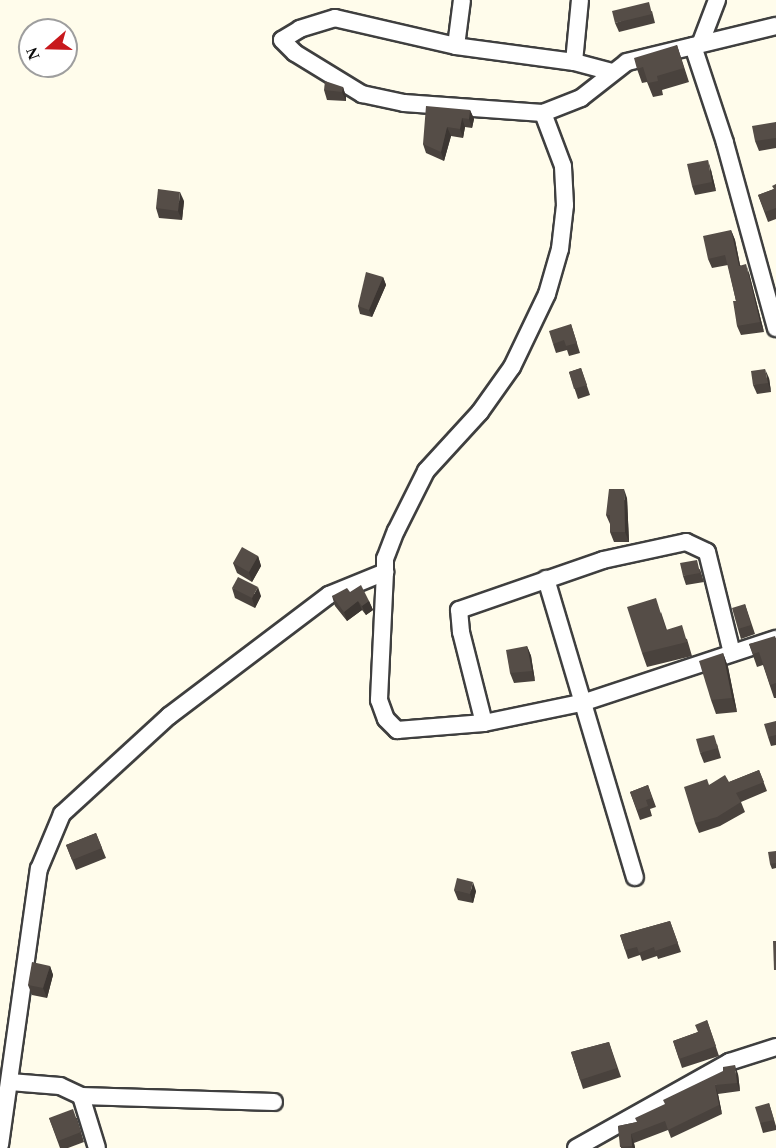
<!DOCTYPE html>
<style>
body{margin:0}
#map{position:relative;width:776px;height:1148px;overflow:hidden;background:#fffceb;font-family:"Times New Roman",serif}
div>[style]{position:absolute}
[style*='--x']{left:calc(var(--x)*1px);top:calc(var(--y)*1px);width:calc(var(--w)*1px);rotate:calc(var(--a)*1deg)}
.roads{filter:drop-shadow(2px 0 #3f3f3f) drop-shadow(-2px 0 #3f3f3f) drop-shadow(0 2px #3f3f3f) drop-shadow(0 -2px #3f3f3f)}
.street>*{height:16px;margin:-8px;padding:0 8px;transform-origin:8px;border-radius:8px;background:#fff}
.wall>*{inset:0;background:#49423d}
.shaded-wall>*{inset:0;background:#3c3632}
.building>*{inset:0;background:#554d47}
span{translate:-50% -50%;white-space:nowrap;text-align:center;line-height:1.15;-webkit-text-stroke:6px #fff;paint-order:stroke}
.north{position:absolute;left:18px;top:18px;width:60px;height:60px;box-sizing:border-box;background:#fff;border:2px solid #9e9e9e;border-radius:50%;rotate:250deg;font-size:16px;font-weight:700;line-height:24px;text-align:center;color:#0c0c0c}
.north::after{content:'';display:block;margin:auto;width:21px;height:27px;background:#c8181c;clip-path:polygon(50% 0,100% 100%,50% 72%,0 100%)}
</style>
<div id="map">
<div class="roads">
<div class="street">
<div style="--x:701;--y:42;--w:45;--a:-69.1"></div>
<div style="--x:456;--y:46;--w:46;--a:-82.6"></div>
<div style="--x:693;--y:46;--w:102;--a:71.7"></div>
<div style="--x:725;--y:143;--w:192;--a:74.6"></div>
<div style="--x:574;--y:62;--w:62;--a:-84.5"></div>
<div style="--x:612;--y:72;--w:39;--a:-165"></div>
<div style="--x:574;--y:62;--w:119;--a:-172.3"></div>
<div style="--x:456;--y:46;--w:124;--a:-167"></div>
<div style="--x:335;--y:18;--w:37;--a:163"></div>
<div style="--x:300;--y:29;--w:21;--a:149"></div>
<div style="--x:282;--y:40;--w:18;--a:45"></div>
<div style="--x:295;--y:53;--w:79;--a:31.5"></div>
<div style="--x:362;--y:94;--w:43;--a:12.1"></div>
<div style="--x:404;--y:103;--w:139;--a:4.1"></div>
<div style="--x:543;--y:113;--w:41;--a:-21.5"></div>
<div style="--x:581;--y:98;--w:58;--a:-38"></div>
<div style="--x:627;--y:62;--w:153;--a:-13.6"></div>
<div style="--x:385;--y:572;--w:128;--a:92.7"></div>
<div style="--x:379;--y:700;--w:20;--a:70"></div>
<div style="--x:386;--y:719;--w:16;--a:45"></div>
<div style="--x:397;--y:730;--w:87;--a:-4.6"></div>
<div style="--x:484;--y:723;--w:103;--a:-11.7"></div>
<div style="--x:585;--y:702;--w:201;--a:-18.3"></div>
<div style="--x:546;--y:579;--w:311;--a:73.4"></div>
<div style="--x:484;--y:723;--w:94;--a:-104.2"></div>
<div style="--x:461;--y:632;--w:22;--a:-95"></div>
<div style="--x:459;--y:610;--w:152;--a:-19.1"></div>
<div style="--x:603;--y:560;--w:85;--a:-12.2"></div>
<div style="--x:686;--y:542;--w:23;--a:25"></div>
<div style="--x:707;--y:552;--w:104;--a:76.1"></div>
<div style="--x:10;--y:1082;--w:50;--a:4.6"></div>
<div style="--x:60;--y:1086;--w:23;--a:25"></div>
<div style="--x:81;--y:1096;--w:54;--a:72.9"></div>
<div style="--x:81;--y:1096;--w:193;--a:1.8"></div>
<div style="--x:0;--y:1145;--w:279;--a:-82"></div>
<div style="--x:39;--y:869;--w:60;--a:-67.3"></div>
<div style="--x:62;--y:814;--w:145;--a:-42.5"></div>
<div style="--x:169;--y:716;--w:201;--a:-37.1"></div>
<div style="--x:329;--y:595;--w:61;--a:-22.3"></div>
<div style="--x:385;--y:572;--w:13;--a:-90"></div>
<div style="--x:385;--y:559;--w:30;--a:-69"></div>
<div style="--x:396;--y:531;--w:67;--a:-63.4"></div>
<div style="--x:426;--y:471;--w:80;--a:-47.5"></div>
<div style="--x:480;--y:412;--w:55;--a:-54.6"></div>
<div style="--x:512;--y:367;--w:81;--a:-64.4"></div>
<div style="--x:547;--y:294;--w:47;--a:-73.9"></div>
<div style="--x:560;--y:249;--w:44;--a:-83.5"></div>
<div style="--x:565;--y:205;--w:39;--a:-93"></div>
<div style="--x:563;--y:166;--w:57;--a:-110.7"></div>
<div style="--x:576;--y:1148;--w:176;--a:-29.3"></div>
<div style="--x:729;--y:1062;--w:49;--a:-17.7"></div>
</div>
</div>
<div class="wall">
<div style="clip-path:polygon(652px 11px,655px 23px,619px 32px,615px 23px)"></div>
<div style="clip-path:polygon(677px 45px,689px 82px,662px 90px,663px 95px,653px 97px,647px 82px,642px 83px,637px 69px)"></div>
<div style="clip-path:polygon(343px 87px,346px 97px,346px 101px,327px 100px,324px 90px)"></div>
<div style="clip-path:polygon(470px 110px,474px 119px,472px 128px,465px 127px,463px 138px,451px 136px,444px 161px,426px 153px,423px 144px)"></div>
<div style="clip-path:polygon(776px 122px,776px 148px,759px 151px,755px 141px)"></div>
<div style="clip-path:polygon(711px 170px,716px 191px,695px 195px,692px 186px)"></div>
<div style="clip-path:polygon(776px 184px,776px 219px,768px 222px,758px 195px,774px 189px)"></div>
<div style="clip-path:polygon(184px 201px,182px 220px,159px 218px,156px 208px)"></div>
<div style="clip-path:polygon(731px 230px,735px 240px,740px 265px,749px 273px,764px 332px,741px 335px,737px 326px,736px 301px,728px 265px,712px 268px,708px 259px)"></div>
<div style="clip-path:polygon(383px 277px,386px 285px,372px 317px,360px 314px,358px 306px)"></div>
<div style="clip-path:polygon(571px 324px,580px 353px,569px 356px,567px 350px,556px 353px,553px 344px)"></div>
<div style="clip-path:polygon(581px 368px,590px 395px,578px 399px,569px 372px)"></div>
<div style="clip-path:polygon(769px 378px,771px 392px,757px 394px,753px 385px)"></div>
<div style="clip-path:polygon(627px 498px,629px 542px,614px 542px,610px 532px,610px 524px,606px 515px)"></div>
<div style="clip-path:polygon(258px 556px,261px 566px,252px 582px,237px 573px,233px 563px)"></div>
<div style="clip-path:polygon(700px 569px,704px 582px,686px 585px,683px 576px)"></div>
<div style="clip-path:polygon(232px 588px,261px 596px,255px 608px,235px 598px)"></div>
<div style="clip-path:polygon(350px 592px,369px 601px,373px 610px,366px 615px,362px 610px,347px 621px,335px 606px,332px 596px)"></div>
<div style="clip-path:polygon(745px 604px,755px 634px,741px 639px,738px 629px)"></div>
<div style="clip-path:polygon(661px 612px,667px 630px,687px 639px,692px 656px,647px 667px,642px 653px)"></div>
<div style="clip-path:polygon(776px 638px,776px 698px,774px 698px,763px 665px,757px 667px,749px 644px)"></div>
<div style="clip-path:polygon(527px 646px,531px 656px,535px 681px,514px 683px,510px 673px)"></div>
<div style="clip-path:polygon(723px 653px,728px 667px,737px 712px,716px 714px,711px 700px)"></div>
<div style="clip-path:polygon(776px 721px,776px 745px,771px 746px,768px 737px)"></div>
<div style="clip-path:polygon(717px 744px,721px 758px,704px 763px,700px 753px)"></div>
<div style="clip-path:polygon(759px 770px,767px 791px,741px 802px,745px 812px,720px 826px,699px 833px,695px 823px,709px 785px,729px 782px)"></div>
<div style="clip-path:polygon(648px 785px,656px 807px,650px 809px,652px 816px,640px 820px,630px 792px)"></div>
<div style="clip-path:polygon(96px 833px,106px 858px,76px 870px,66px 845px)"></div>
<div style="clip-path:polygon(776px 851px,776px 868px,772px 869px,770px 864px)"></div>
<div style="clip-path:polygon(454px 890px,476px 891px,473px 903px,458px 900px)"></div>
<div style="clip-path:polygon(670px 921px,681px 952px,658px 959px,657px 956px,642px 961px,640px 955px,628px 959px,620px 935px)"></div>
<div style="clip-path:polygon(50px 966px,53px 975px,47px 998px,32px 995px,28px 985px)"></div>
<div style="clip-path:polygon(707px 1020px,719px 1056px,682px 1068px,673px 1041px,698px 1032px)"></div>
<div style="clip-path:polygon(609px 1042px,621px 1077px,583px 1089px,571px 1052px)"></div>
<div style="clip-path:polygon(738px 1074px,740px 1091px,718px 1094px,722px 1114px,671px 1138px,668px 1130px,634px 1143px,635px 1148px,621px 1148px,618px 1126px,637px 1122px)"></div>
<div style="clip-path:polygon(769px 1103px,776px 1126px,776px 1130px,763px 1133px,760px 1123px)"></div>
<div style="clip-path:polygon(49px 1118px,77px 1118px,84px 1142px,68px 1148px,60px 1148px)"></div>
</div>
<div class="shaded-wall">
<div style="clip-path:polygon(343px 87px,346px 97px,346px 101px,342px 92px)"></div>
<div style="clip-path:polygon(470px 110px,474px 119px,472px 128px,469px 119px)"></div>
<div style="clip-path:polygon(462px 118px,465px 127px,463px 138px,460px 129px)"></div>
<div style="clip-path:polygon(447px 127px,451px 136px,444px 161px,441px 152px)"></div>
<div style="clip-path:polygon(708px 160px,711px 170px,716px 191px,712px 182px)"></div>
<div style="clip-path:polygon(180px 192px,184px 201px,182px 220px,178px 211px)"></div>
<div style="clip-path:polygon(731px 230px,735px 240px,742px 275px,739px 266px)"></div>
<div style="clip-path:polygon(746px 264px,749px 273px,764px 332px,760px 322px)"></div>
<div style="clip-path:polygon(383px 277px,386px 285px,372px 317px,369px 310px)"></div>
<div style="clip-path:polygon(765px 369px,769px 378px,771px 392px,768px 383px)"></div>
<div style="clip-path:polygon(624px 489px,627px 498px,629px 542px,625px 532px)"></div>
<div style="clip-path:polygon(258px 556px,261px 566px,252px 582px,249px 572px)"></div>
<div style="clip-path:polygon(258px 587px,261px 596px,255px 608px,252px 598px)"></div>
<div style="clip-path:polygon(358px 601px,362px 610px,347px 621px,344px 612px)"></div>
<div style="clip-path:polygon(369px 601px,373px 610px,366px 615px,362px 606px)"></div>
<div style="clip-path:polygon(527px 646px,531px 656px,535px 681px,532px 671px)"></div>
<div style="clip-path:polygon(723px 653px,728px 667px,737px 712px,732px 698px)"></div>
<div style="clip-path:polygon(473px 882px,476px 891px,473px 903px,470px 894px)"></div>
<div style="clip-path:polygon(50px 966px,53px 975px,47px 998px,43px 988px)"></div>
<div style="clip-path:polygon(735px 1065px,738px 1074px,740px 1091px,737px 1083px)"></div>
<div style="clip-path:polygon(715px 1085px,718px 1094px,722px 1114px,719px 1105px)"></div>
<div style="clip-path:polygon(631px 1134px,634px 1143px,635px 1148px,633px 1148px,632px 1146px)"></div>
</div>
<div class="building">
<div style="clip-path:polygon(649px 2px,652px 14px,615px 23px,612px 11px)"></div>
<div style="clip-path:polygon(677px 45px,684px 68px,657px 76px,658px 81px,648px 83px,643px 67px,637px 69px,634px 58px)"></div>
<div style="clip-path:polygon(325px 81px,343px 87px,342px 92px,324px 90px)"></div>
<div style="clip-path:polygon(426px 106px,470px 110px,469px 119px,462px 118px,460px 129px,447px 127px,441px 152px,423px 144px)"></div>
<div style="clip-path:polygon(776px 122px,776px 138px,755px 141px,752px 126px)"></div>
<div style="clip-path:polygon(708px 160px,712px 182px,692px 186px,687px 164px)"></div>
<div style="clip-path:polygon(776px 184px,776px 208px,765px 212px,758px 195px,774px 189px,772px 186px)"></div>
<div style="clip-path:polygon(158px 189px,180px 192px,178px 211px,156px 208px)"></div>
<div style="clip-path:polygon(731px 230px,739px 266px,746px 264px,760px 322px,737px 326px,733px 301px,736px 301px,725px 255px,708px 259px,703px 236px)"></div>
<div style="clip-path:polygon(366px 272px,383px 277px,369px 310px,358px 306px)"></div>
<div style="clip-path:polygon(571px 324px,577px 343px,566px 346px,564px 340px,553px 344px,549px 331px)"></div>
<div style="clip-path:polygon(581px 368px,587px 385px,574px 389px,569px 372px)"></div>
<div style="clip-path:polygon(765px 369px,768px 383px,753px 385px,751px 371px)"></div>
<div style="clip-path:polygon(609px 489px,624px 489px,625px 532px,610px 532px,610px 515px,606px 515px)"></div>
<div style="clip-path:polygon(242px 547px,258px 556px,249px 572px,233px 563px)"></div>
<div style="clip-path:polygon(697px 560px,700px 573px,683px 576px,680px 563px)"></div>
<div style="clip-path:polygon(238px 577px,258px 587px,252px 598px,232px 588px)"></div>
<div style="clip-path:polygon(361px 585px,369px 601px,362px 606px,358px 601px,344px 612px,332px 596px,347px 588px,350px 592px)"></div>
<div style="clip-path:polygon(656px 598px,666px 630px,682px 625px,687px 642px,642px 653px,627px 607px)"></div>
<div style="clip-path:polygon(745px 604px,751px 625px,738px 629px,732px 608px)"></div>
<div style="clip-path:polygon(775px 636px,776px 639px,776px 683px,770px 685px,759px 652px,753px 654px,749px 644px)"></div>
<div style="clip-path:polygon(527px 646px,532px 671px,510px 673px,506px 650px)"></div>
<div style="clip-path:polygon(723px 653px,732px 698px,711px 700px,699px 661px)"></div>
<div style="clip-path:polygon(776px 721px,776px 735px,768px 737px,764px 724px)"></div>
<div style="clip-path:polygon(714px 735px,718px 748px,700px 753px,696px 739px)"></div>
<div style="clip-path:polygon(759px 770px,764px 782px,736px 793px,741px 802px,717px 817px,695px 823px,684px 787px,707px 779px,709px 785px,725px 775px,729px 782px)"></div>
<div style="clip-path:polygon(648px 785px,652px 798px,646px 800px,648px 806px,637px 810px,630px 792px)"></div>
<div style="clip-path:polygon(96px 833px,102px 848px,72px 860px,66px 845px)"></div>
<div style="clip-path:polygon(776px 851px,776px 863px,770px 864px,768px 852px)"></div>
<div style="clip-path:polygon(457px 878px,473px 882px,470px 894px,454px 890px)"></div>
<div style="clip-path:polygon(670px 921px,678px 943px,655px 951px,654px 947px,639px 953px,637px 947px,625px 950px,620px 935px)"></div>
<div style="clip-path:polygon(773px 941px,776px 941px,776px 970px,774px 970px)"></div>
<div style="clip-path:polygon(32px 962px,50px 966px,43px 988px,28px 985px)"></div>
<div style="clip-path:polygon(707px 1020px,716px 1046px,679px 1059px,673px 1041px,698px 1032px,695px 1025px)"></div>
<div style="clip-path:polygon(609px 1042px,617px 1068px,580px 1080px,571px 1052px)"></div>
<div style="clip-path:polygon(735px 1065px,737px 1083px,715px 1085px,719px 1105px,668px 1130px,665px 1121px,631px 1134px,632px 1146px,620px 1147px,618px 1126px,637px 1122px,635px 1118px,665px 1104px,663px 1100px,723px 1071px,723px 1067px)"></div>
<div style="clip-path:polygon(769px 1103px,774px 1120px,760px 1123px,755px 1107px)"></div>
<div style="clip-path:polygon(73px 1109px,81px 1132px,58px 1141px,49px 1118px)"></div>
</div>
<div class="north">N</div>
</div>
